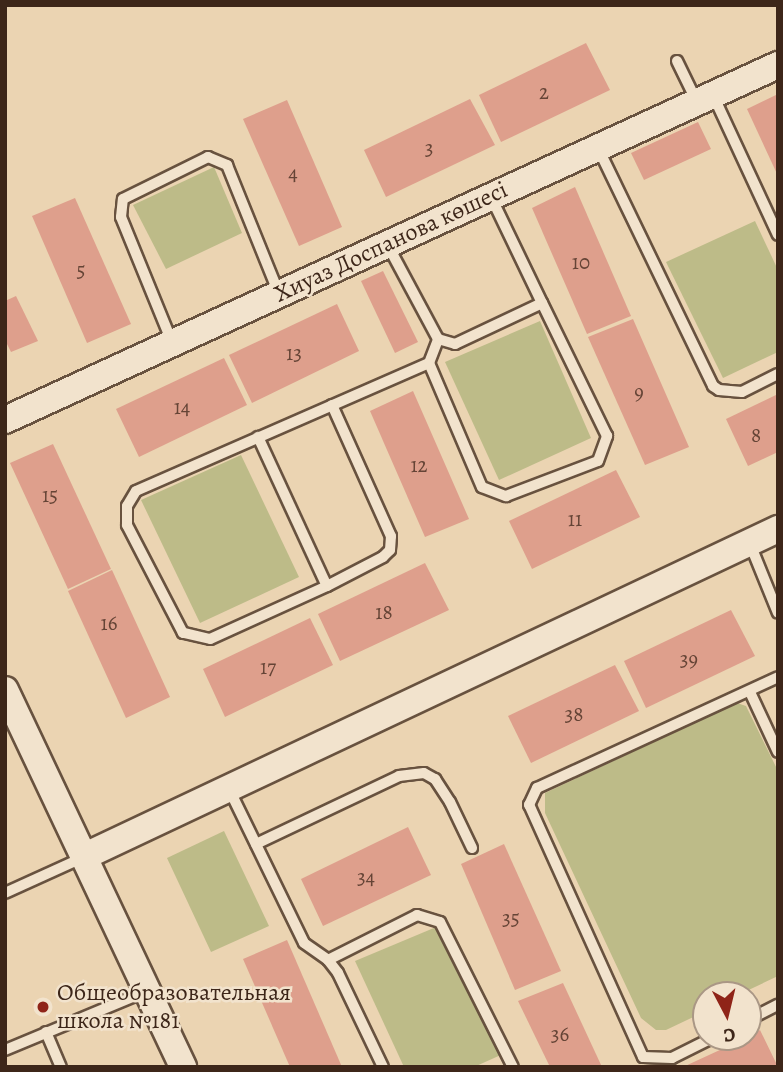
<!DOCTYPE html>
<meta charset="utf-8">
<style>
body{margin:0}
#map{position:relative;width:783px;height:1072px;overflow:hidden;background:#ebd4b2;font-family:Alegreya,serif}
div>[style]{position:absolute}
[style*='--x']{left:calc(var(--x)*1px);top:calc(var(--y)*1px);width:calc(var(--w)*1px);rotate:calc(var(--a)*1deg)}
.green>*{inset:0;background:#bdbb88}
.building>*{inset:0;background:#de9f8c}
.roads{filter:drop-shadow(2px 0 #68523f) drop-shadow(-2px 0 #68523f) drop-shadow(0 2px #68523f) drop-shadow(0 -2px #68523f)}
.service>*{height:10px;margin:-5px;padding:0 5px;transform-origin:5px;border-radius:5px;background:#f2e3cd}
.tertiary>*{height:26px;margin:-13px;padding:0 13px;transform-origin:13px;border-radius:13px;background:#f2e3cd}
.dots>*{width:19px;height:19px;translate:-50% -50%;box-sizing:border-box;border:4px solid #f2e3cd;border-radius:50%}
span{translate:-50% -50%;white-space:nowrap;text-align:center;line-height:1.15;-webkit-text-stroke:5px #f2e3cd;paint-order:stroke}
.number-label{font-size:21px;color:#654436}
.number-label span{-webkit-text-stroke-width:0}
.street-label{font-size:24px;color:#3d2619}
.poi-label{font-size:24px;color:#3d2619}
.left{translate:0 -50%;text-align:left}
.frame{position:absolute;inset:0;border:7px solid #3d2619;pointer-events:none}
.north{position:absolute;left:692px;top:981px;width:70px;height:70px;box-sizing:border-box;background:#f2e3cd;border:2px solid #aa9785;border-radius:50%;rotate:173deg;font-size:19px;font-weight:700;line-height:28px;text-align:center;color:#3d2619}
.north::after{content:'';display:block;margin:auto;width:24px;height:32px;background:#8f2418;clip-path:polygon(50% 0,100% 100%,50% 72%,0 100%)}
</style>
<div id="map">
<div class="green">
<div style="clip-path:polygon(214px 167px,242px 233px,166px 269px,133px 205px)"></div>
<div style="clip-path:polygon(755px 221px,778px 270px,778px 352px,723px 378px,666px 262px)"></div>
<div style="clip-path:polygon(540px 321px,591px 438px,499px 480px,445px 362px)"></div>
<div style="clip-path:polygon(241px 455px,299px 577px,200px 623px,141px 500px)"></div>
<div style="clip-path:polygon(737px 703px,746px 706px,778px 771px,778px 976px,738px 995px,706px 995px,706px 1011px,666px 1030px,656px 1030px,641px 1018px,545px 813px,545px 793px)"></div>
<div style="clip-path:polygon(224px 831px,269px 926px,211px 952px,167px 858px)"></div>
<div style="clip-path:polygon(441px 925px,503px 1054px,474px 1067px,404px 1067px,355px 961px)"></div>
</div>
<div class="building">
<div style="clip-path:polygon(586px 43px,610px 90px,501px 142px,479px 95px)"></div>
<div style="clip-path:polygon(778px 94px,778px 176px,747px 109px)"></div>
<div style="clip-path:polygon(470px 99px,495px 145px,386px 197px,364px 150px)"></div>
<div style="clip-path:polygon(287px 100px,342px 227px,299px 246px,243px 119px)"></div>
<div style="clip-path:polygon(698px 122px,711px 149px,644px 180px,631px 153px)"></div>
<div style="clip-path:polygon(575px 187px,631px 316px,587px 334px,532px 208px)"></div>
<div style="clip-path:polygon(75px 198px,131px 324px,87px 343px,32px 216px)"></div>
<div style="clip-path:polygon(383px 271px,418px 342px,395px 353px,361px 281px)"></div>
<div style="clip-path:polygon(16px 296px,38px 341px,11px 352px,5px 340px,5px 301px)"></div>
<div style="clip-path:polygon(337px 304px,359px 351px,252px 403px,229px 355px)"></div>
<div style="clip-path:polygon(633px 319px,689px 447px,645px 465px,588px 337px)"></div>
<div style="clip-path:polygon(224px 358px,247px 405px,139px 457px,116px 409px)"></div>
<div style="clip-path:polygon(413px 391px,469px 519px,425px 537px,370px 411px)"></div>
<div style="clip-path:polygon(778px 394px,778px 452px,748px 466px,726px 419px)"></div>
<div style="clip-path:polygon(53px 444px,111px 569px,68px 589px,10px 463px)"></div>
<div style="clip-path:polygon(616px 470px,640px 517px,532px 569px,509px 521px)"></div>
<div style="clip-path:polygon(425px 563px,449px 610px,340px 661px,318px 614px)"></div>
<div style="clip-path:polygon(112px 570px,170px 697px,126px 718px,68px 591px)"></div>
<div style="clip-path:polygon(731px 610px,755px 656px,646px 708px,624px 661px)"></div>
<div style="clip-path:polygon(310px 618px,333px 665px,225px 717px,203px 669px)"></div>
<div style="clip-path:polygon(615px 665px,639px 711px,531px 763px,508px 716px)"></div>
<div style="clip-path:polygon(408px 827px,431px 875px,323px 926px,301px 879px)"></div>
<div style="clip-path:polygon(504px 844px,561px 971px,515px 990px,461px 864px)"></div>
<div style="clip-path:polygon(287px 940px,342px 1067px,290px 1067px,243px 959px)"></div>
<div style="clip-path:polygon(563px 983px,602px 1067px,550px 1067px,518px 1001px)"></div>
<div style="clip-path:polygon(760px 1030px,778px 1067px,683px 1067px,748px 1037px)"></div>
</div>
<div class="roads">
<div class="service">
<div style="--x:677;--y:61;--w:46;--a:64"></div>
<div style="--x:713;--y:95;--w:154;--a:65.1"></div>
<div style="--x:598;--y:148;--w:264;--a:64.2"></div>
<div style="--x:713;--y:386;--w:7;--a:34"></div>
<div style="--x:719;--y:390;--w:23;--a:5"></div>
<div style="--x:742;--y:392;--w:40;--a:-26.6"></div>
<div style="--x:438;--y:339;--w:18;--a:16"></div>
<div style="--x:455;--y:344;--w:96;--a:-25.2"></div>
<div style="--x:542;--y:303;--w:118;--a:-115.7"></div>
<div style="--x:172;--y:342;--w:135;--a:-112.2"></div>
<div style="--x:121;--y:217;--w:18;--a:-84"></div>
<div style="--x:123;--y:199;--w:95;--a:-26.3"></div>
<div style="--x:208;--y:157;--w:21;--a:23"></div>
<div style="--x:227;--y:165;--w:139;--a:68"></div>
<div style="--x:429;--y:363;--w:135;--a:66.9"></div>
<div style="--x:482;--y:487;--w:26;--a:21"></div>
<div style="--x:506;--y:496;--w:98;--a:-20.8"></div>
<div style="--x:598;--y:461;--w:27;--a:-70"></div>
<div style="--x:607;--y:436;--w:148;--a:-116"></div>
<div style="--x:332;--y:405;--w:144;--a:65.8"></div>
<div style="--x:391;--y:536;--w:14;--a:94"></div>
<div style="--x:390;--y:550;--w:10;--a:135"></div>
<div style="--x:383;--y:557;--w:63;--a:152.6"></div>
<div style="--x:327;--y:586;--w:128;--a:155.6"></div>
<div style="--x:210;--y:639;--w:28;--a:-167"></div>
<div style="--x:183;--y:633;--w:122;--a:-117.4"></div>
<div style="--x:127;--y:525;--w:19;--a:-90"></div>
<div style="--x:127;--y:506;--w:17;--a:-59"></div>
<div style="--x:136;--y:491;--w:320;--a:-23.6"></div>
<div style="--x:429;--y:363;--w:26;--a:-69"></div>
<div style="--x:438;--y:339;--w:108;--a:-118.2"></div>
<div style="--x:258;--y:437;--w:164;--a:65.2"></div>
<div style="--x:750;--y:544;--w:74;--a:67.9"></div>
<div style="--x:750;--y:692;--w:66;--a:65"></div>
<div style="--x:229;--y:789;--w:171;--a:64"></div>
<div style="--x:304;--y:943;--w:29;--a:35"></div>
<div style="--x:328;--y:960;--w:16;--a:52"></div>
<div style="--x:338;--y:973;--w:104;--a:64.4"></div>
<div style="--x:256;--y:844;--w:158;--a:-25.4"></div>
<div style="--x:399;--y:776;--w:25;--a:-7"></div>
<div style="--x:424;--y:773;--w:13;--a:29"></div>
<div style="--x:435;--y:779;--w:27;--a:57"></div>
<div style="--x:450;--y:802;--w:51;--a:64.4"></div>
<div style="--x:5;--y:893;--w:85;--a:-24.4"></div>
<div style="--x:328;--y:960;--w:100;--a:-26.8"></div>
<div style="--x:417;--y:915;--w:24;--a:17"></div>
<div style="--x:440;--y:922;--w:162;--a:63.3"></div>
<div style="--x:748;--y:1020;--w:34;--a:-27"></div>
<div style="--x:46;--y:1032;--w:38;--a:67"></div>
<div style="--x:714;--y:1037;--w:47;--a:153.4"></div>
<div style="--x:672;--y:1058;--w:29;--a:-178"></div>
<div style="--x:643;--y:1057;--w:277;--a:-114.3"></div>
<div style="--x:529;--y:805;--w:19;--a:-65"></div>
<div style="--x:537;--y:788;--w:265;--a:-24.7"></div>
<div style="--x:5;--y:1050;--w:154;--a:-22.6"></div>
</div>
<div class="tertiary">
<div style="--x:5;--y:420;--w:851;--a:-24.67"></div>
<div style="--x:5;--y:690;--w:417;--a:64.7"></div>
<div style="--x:83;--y:857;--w:769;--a:-25.26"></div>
</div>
</div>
<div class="dots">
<div style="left:43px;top:1007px;background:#8f2418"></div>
</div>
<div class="number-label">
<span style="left:544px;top:92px">2</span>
<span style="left:429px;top:148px">3</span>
<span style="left:293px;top:173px">4</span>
<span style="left:581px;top:262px">10</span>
<span style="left:81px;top:270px">5</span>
<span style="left:294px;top:353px">13</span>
<span style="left:639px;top:392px">9</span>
<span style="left:182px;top:407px">14</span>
<span style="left:756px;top:435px">8</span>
<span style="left:419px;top:465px">12</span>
<span style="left:50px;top:495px">15</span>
<span style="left:575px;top:519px">11</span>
<span style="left:384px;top:612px">18</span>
<span style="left:109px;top:623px">16</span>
<span style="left:689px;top:659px">39</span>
<span style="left:268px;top:667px">17</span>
<span style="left:574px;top:714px">38</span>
<span style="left:366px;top:877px">34</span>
<span style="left:511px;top:918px">35</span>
<span style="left:560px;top:1034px">36</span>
</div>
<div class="street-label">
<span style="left:391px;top:242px;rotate:-25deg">Хиуаз Доспанова көшесі</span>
</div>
<div class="poi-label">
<span class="left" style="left:57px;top:1007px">Общеобразовательная<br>школа №181</span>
</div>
<div class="frame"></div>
<div class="north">С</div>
</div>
